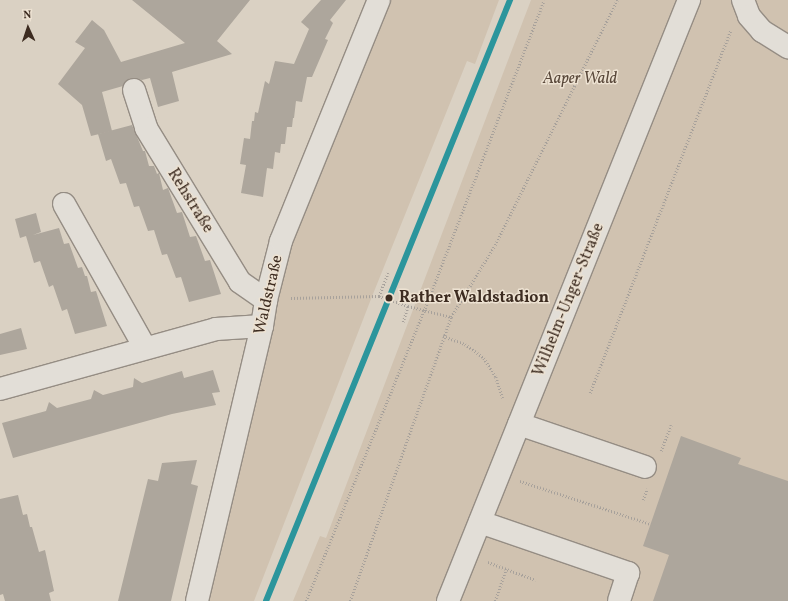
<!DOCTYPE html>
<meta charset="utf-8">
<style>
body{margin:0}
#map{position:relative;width:788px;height:601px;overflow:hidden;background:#dad1c3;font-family:Vollkorn,serif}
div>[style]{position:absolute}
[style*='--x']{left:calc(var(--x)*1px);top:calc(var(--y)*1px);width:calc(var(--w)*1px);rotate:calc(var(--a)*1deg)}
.green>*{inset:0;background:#d0c2b0}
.building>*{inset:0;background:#ada69c}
.path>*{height:2.5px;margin-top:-1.25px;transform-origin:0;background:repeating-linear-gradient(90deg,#a7a19b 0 1px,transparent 0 3px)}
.roads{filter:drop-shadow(1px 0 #958d84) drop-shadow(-1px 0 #958d84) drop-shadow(0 1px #958d84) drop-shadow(0 -1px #958d84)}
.minor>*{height:22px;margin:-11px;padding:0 11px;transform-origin:11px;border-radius:11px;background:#e2ded7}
.metro-1>*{height:6px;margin:-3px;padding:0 3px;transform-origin:3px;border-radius:3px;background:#2b959c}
.dots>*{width:11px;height:11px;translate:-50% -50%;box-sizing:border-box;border:2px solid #ede2d2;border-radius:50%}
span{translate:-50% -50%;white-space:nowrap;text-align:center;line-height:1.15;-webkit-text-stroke:3px #ede2d2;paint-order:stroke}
.park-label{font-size:16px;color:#59483a;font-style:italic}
.street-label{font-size:16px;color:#3d2c21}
.stop-label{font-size:16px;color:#3d2c21;font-weight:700}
.left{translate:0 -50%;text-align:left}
.north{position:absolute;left:8px;top:8px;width:40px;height:40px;-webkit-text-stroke:3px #ede2d2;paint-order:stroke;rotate:357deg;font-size:11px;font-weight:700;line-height:16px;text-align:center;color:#3d2c21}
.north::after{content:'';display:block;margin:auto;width:14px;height:18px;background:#3d2c21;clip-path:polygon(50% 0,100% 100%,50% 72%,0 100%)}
</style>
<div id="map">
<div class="green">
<div style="clip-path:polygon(384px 0,499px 0,475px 64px,467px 61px,371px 299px,254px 601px,202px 601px,288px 242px)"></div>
<div style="clip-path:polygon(531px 0,788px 0,788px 601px,293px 601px,320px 536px,326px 538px)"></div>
</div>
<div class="building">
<div style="clip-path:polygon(132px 0,250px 0,217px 41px,232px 54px,172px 72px,179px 101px,158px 107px,150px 78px,142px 80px,136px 78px,130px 78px,123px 86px,102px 92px,112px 131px,91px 136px,82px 105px,58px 84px,85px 48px,75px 42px,92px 20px,104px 30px,121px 62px,185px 43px)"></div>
<div style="clip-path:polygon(321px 0,346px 0,330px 20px,333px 23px,325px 39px,328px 40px,312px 77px,307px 77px,302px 102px,296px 101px,294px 118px,293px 118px,292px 127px,287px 127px,285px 144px,281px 144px,280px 153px,275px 152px,273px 169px,267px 168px,263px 197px,241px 193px,246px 165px,240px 164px,244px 138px,250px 139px,252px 121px,254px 121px,255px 112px,258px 113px,265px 81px,269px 84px,275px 61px,294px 64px,309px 29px,301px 22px)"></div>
<div style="clip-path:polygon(132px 125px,143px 151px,145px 151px,149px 166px,154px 166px,157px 174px,159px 173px,163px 190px,168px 188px,177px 213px,182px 212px,190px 237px,196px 236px,205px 261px,210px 260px,221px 294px,189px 302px,181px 277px,176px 278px,167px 254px,162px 255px,154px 230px,148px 231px,139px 206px,134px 207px,126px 183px,120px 184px,111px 159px,106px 161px,98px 134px)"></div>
<div style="clip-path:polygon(36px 213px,41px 232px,33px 235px,59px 228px,64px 244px,69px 243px,78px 268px,82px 267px,85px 276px,87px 276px,91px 292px,96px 291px,107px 326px,75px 334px,67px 309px,62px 311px,53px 285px,49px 287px,40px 261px,34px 263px,26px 236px,20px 238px,15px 219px)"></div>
<div style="clip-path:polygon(21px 328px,27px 349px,0 355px,0 334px)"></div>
<div style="clip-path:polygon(213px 370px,220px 392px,212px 393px,216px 405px,172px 414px,13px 458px,2px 423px,46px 411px,49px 402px,57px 408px,91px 399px,94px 390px,103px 395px,133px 387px,134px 378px,142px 383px,182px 371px,184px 378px)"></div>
<div style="clip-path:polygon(681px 436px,741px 458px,738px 464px,788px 481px,788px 601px,653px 601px,669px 555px,643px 546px)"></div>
<div style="clip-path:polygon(197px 460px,191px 484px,198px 486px,171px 601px,118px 601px,148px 479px,158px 481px,162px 463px)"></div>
<div style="clip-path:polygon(18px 495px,23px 515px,27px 514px,30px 527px,32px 527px,39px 552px,45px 550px,54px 591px,49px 593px,51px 601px,5px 601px,3px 594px,0 595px,0 499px)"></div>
</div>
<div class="path">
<div style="--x:379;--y:296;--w:25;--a:-69"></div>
<div style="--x:291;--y:298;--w:88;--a:-1.3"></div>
<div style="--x:379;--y:296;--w:31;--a:19"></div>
<div style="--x:408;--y:306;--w:44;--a:14.3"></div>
<div style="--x:403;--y:322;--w:17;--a:-73"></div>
<div style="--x:443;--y:336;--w:23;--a:20"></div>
<div style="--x:465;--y:344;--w:24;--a:36"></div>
<div style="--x:484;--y:358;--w:22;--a:58"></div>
<div style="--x:496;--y:377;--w:22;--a:72"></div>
<div style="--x:590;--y:393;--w:389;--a:-68.8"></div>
<div style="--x:661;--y:451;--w:28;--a:-69"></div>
<div style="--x:520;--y:481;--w:138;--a:18.2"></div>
<div style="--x:643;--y:500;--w:12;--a:-70"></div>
<div style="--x:488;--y:562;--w:51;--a:20.6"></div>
<div style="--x:306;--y:601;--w:313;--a:-67.9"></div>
<div style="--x:424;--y:311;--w:333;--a:-68.9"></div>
<div style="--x:350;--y:601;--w:301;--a:-70.4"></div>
<div style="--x:451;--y:317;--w:84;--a:-58.6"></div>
<div style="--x:495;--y:245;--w:274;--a:-63.5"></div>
<div style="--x:495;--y:601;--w:34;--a:-71"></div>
</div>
<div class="roads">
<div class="minor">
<div style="--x:743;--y:0;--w:17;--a:69"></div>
<div style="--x:749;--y:16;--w:20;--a:49"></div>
<div style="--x:762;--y:31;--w:31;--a:32"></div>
<div style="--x:134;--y:90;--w:40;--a:72"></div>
<div style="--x:146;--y:128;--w:180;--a:58.6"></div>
<div style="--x:240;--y:282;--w:32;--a:35"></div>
<div style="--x:64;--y:204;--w:165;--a:60.6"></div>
<div style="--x:0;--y:389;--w:224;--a:-15.5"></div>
<div style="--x:216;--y:329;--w:46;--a:-3.7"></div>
<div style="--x:519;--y:424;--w:133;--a:18.8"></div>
<div style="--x:480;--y:522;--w:157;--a:19"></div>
<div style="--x:628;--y:573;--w:29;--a:108"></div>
<div style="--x:197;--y:601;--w:283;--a:-76.7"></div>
<div style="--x:262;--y:326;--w:26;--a:-81"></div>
<div style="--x:266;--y:300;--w:61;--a:-75.7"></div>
<div style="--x:281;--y:241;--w:260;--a:-67.9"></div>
<div style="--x:448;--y:601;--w:648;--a:-68.15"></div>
</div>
</div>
<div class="metro-1">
<div style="--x:266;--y:601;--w:649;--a:-67.9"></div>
</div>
<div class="dots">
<div style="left:389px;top:298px;background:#3d2c21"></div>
</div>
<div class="park-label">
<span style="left:580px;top:79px">Aaper Wald</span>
</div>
<div class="street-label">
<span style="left:190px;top:201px;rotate:58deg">Rehstraße</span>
<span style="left:269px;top:295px;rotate:-77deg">Waldstraße</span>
<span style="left:569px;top:300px;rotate:-68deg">Wilhelm-Unger-Straße</span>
</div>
<div class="stop-label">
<span class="left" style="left:399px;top:298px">Rather Waldstadion</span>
</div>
<div class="north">N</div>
</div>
